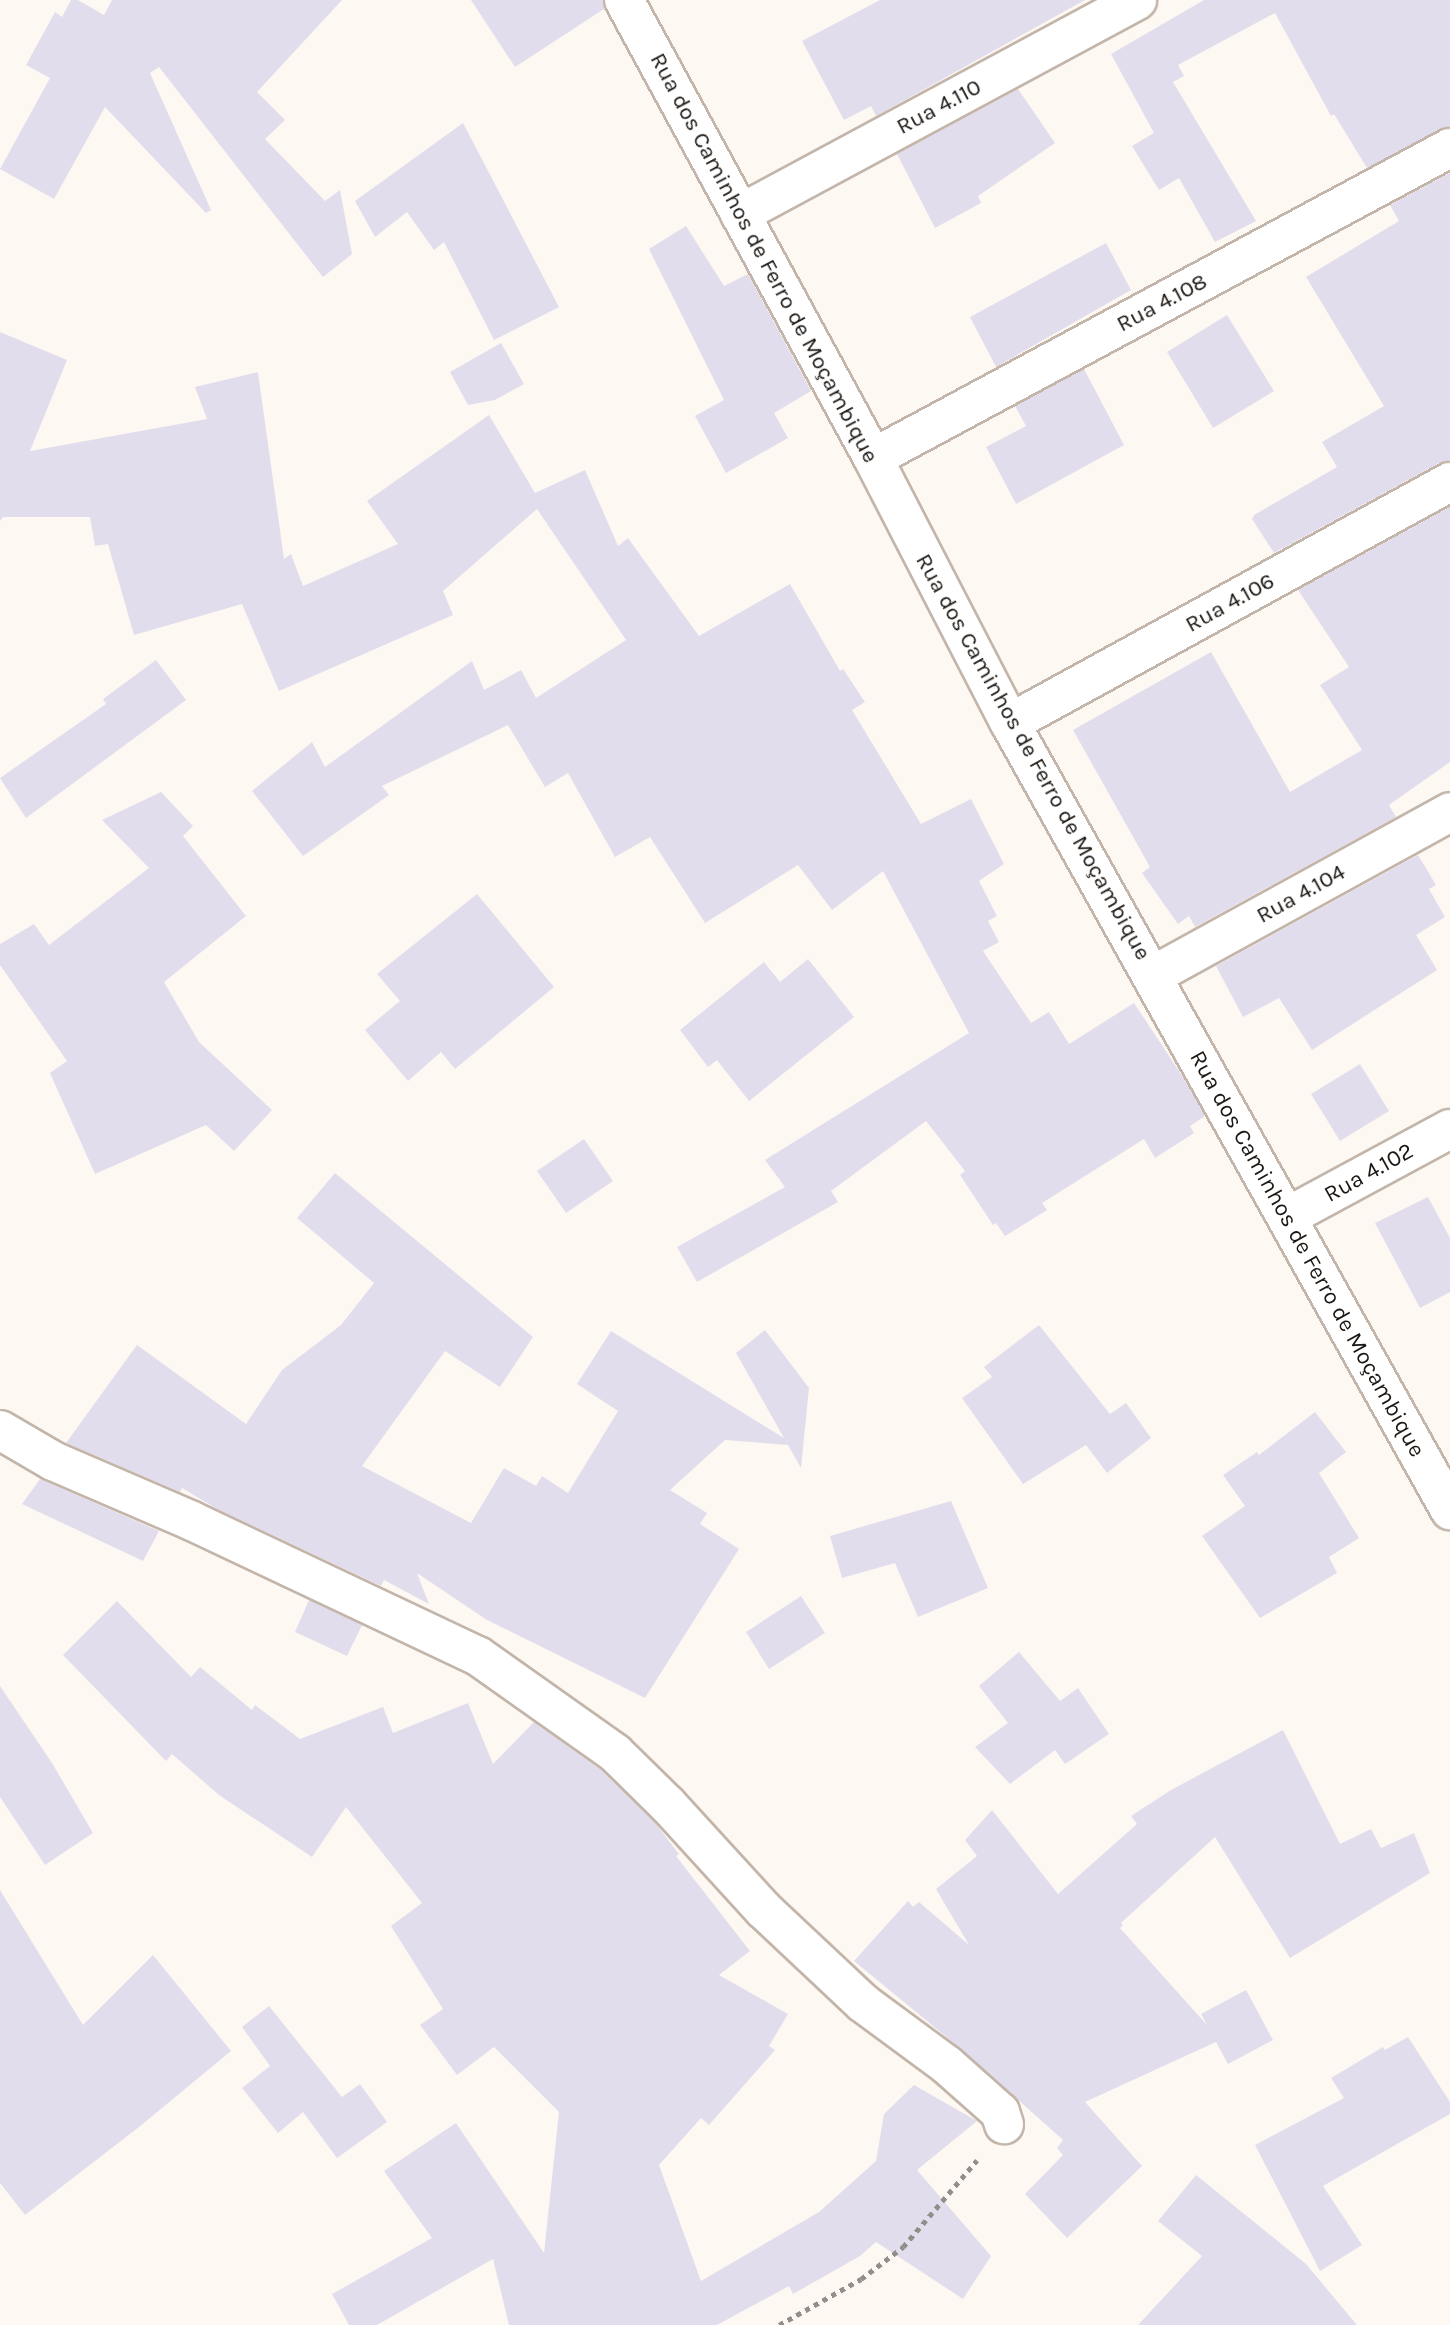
<!DOCTYPE html>
<meta charset="utf-8">
<style>
body{margin:0}
#map{position:relative;width:1450px;height:2325px;overflow:hidden;background:#fef8f3;font-family:Karla,sans-serif}
div>[style]{position:absolute}
[style*='--x']{left:calc(var(--x)*1px);top:calc(var(--y)*1px);width:calc(var(--w)*1px);rotate:calc(var(--a)*1deg)}
.building>*{inset:0;background:#e2dded}
.path>*{height:4.5px;margin-top:-2.25px;transform-origin:0;background:repeating-linear-gradient(90deg,#948e8a 0 5px,transparent 0 10px)}
.roads{filter:drop-shadow(2px 0 #c3b5a9) drop-shadow(-2px 0 #c3b5a9) drop-shadow(0 2px #c3b5a9) drop-shadow(0 -2px #c3b5a9)}
.street>*{height:38px;margin:-19px;padding:0 19px;transform-origin:19px;border-radius:19px;background:#fff}
.secondary>*{height:38px;margin:-19px;padding:0 19px;transform-origin:19px;border-radius:19px;background:#fff}
span{translate:-50% -50%;white-space:nowrap;text-align:center;line-height:1.15;-webkit-text-stroke:7px #fff;paint-order:stroke}
.street-label{font-size:23px;color:#1c1713}
</style>
<div id="map">
<div class="building">
<div style="clip-path:polygon(71px 0,78px 0,104px 15px,112px 0,342px 0,257px 92px,285px 120px,265px 139px,325px 201px,340px 190px,352px 254px,323px 277px,159px 67px,150px 73px,211px 210px,206px 213px,105px 107px,54px 199px,0 169px,50px 78px,26px 65px,55px 12px,62px 17px)"></div>
<div style="clip-path:polygon(471px 0,602px 0,604px 9px,515px 67px)"></div>
<div style="clip-path:polygon(880px 0,1085px 0,876px 116px,871px 106px,844px 120px,802px 41px)"></div>
<div style="clip-path:polygon(1204px 0,1450px 0,1450px 126px,1367px 168px,1334px 114px,1331px 116px,1275px 13px,1178px 65px,1184px 76px,1173px 82px,1256px 221px,1215px 242px,1179px 178px,1159px 190px,1132px 146px,1154px 133px,1111px 54px)"></div>
<div style="clip-path:polygon(1018px 89px,1055px 143px,978px 196px,981px 203px,935px 228px,897px 154px)"></div>
<div style="clip-path:polygon(463px 123px,559px 307px,494px 340px,444px 242px,434px 250px,407px 212px,375px 237px,355px 201px)"></div>
<div style="clip-path:polygon(1450px 173px,1450px 460px,1439px 463px,1274px 553px,1252px 519px,1254px 515px,1337px 467px,1322px 442px,1384px 406px,1306px 277px,1399px 221px,1390px 205px)"></div>
<div style="clip-path:polygon(686px 226px,724px 286px,748px 274px,811px 391px,774px 413px,788px 438px,726px 473px,695px 416px,724px 400px,649px 249px)"></div>
<div style="clip-path:polygon(1106px 243px,1131px 290px,996px 367px,970px 317px)"></div>
<div style="clip-path:polygon(1227px 315px,1274px 391px,1213px 428px,1167px 352px)"></div>
<div style="clip-path:polygon(0 332px,67px 360px,30px 451px,207px 419px,195px 387px,258px 372px,284px 559px,291px 554px,303px 586px,398px 544px,367px 501px,489px 415px,535px 493px,585px 470px,618px 546px,628px 538px,699px 636px,790px 584px,840px 671px,843px 669px,865px 702px,852px 710px,921px 824px,971px 799px,1004px 864px,979px 881px,997px 916px,988px 921px,999px 942px,983px 951px,1031px 1023px,1049px 1012px,1069px 1044px,1134px 1003px,1181px 1074px,1205px 1116px,1190px 1126px,1194px 1133px,1155px 1158px,1144px 1139px,1042px 1203px,1047px 1210px,1005px 1236px,996px 1223px,993px 1225px,960px 1175px,965px 1171px,926px 1121px,831px 1191px,838px 1202px,697px 1282px,677px 1247px,785px 1187px,765px 1160px,969px 1033px,883px 871px,832px 910px,798px 865px,705px 923px,650px 837px,615px 857px,568px 773px,545px 787px,508px 725px,382px 786px,389px 795px,303px 856px,252px 791px,312px 742px,325px 767px,472px 661px,484px 690px,521px 670px,536px 698px,626px 640px,537px 509px,443px 591px,453px 615px,279px 691px,242px 604px,134px 635px,108px 544px,95px 546px,90px 517px,3px 517px,0 521px)"></div>
<div style="clip-path:polygon(501px 343px,524px 384px,495px 400px,468px 405px,450px 372px)"></div>
<div style="clip-path:polygon(1084px 369px,1124px 445px,1016px 504px,986px 447px,1026px 426px,1015px 406px)"></div>
<div style="clip-path:polygon(1450px 507px,1450px 762px,1389px 805px,1396px 817px,1195px 927px,1189px 916px,1178px 924px,1142px 873px,1150px 867px,1073px 730px,1211px 652px,1290px 792px,1362px 750px,1320px 685px,1349px 667px,1298px 590px)"></div>
<div style="clip-path:polygon(156px 660px,186px 700px,26px 818px,0 778px,106px 704px,103px 699px)"></div>
<div style="clip-path:polygon(161px 792px,193px 826px,183px 836px,246px 916px,164px 982px,199px 1042px,272px 1110px,234px 1151px,206px 1125px,95px 1174px,50px 1073px,67px 1061px,0 965px,0 944px,34px 924px,49px 945px,149px 868px,102px 820px)"></div>
<div style="clip-path:polygon(1418px 855px,1436px 885px,1429px 889px,1445px 917px,1416px 935px,1437px 970px,1312px 1050px,1279px 998px,1243px 1017px,1216px 966px)"></div>
<div style="clip-path:polygon(477px 894px,554px 987px,455px 1069px,441px 1052px,408px 1081px,365px 1030px,400px 1001px,377px 974px)"></div>
<div style="clip-path:polygon(808px 959px,854px 1017px,749px 1101px,717px 1060px,708px 1067px,680px 1030px,764px 962px,780px 982px)"></div>
<div style="clip-path:polygon(1360px 1064px,1389px 1111px,1340px 1141px,1311px 1094px)"></div>
<div style="clip-path:polygon(584px 1139px,613px 1181px,566px 1213px,537px 1171px)"></div>
<div style="clip-path:polygon(335px 1173px,533px 1337px,500px 1387px,445px 1351px,362px 1466px,471px 1523px,504px 1468px,536px 1486px,542px 1476px,568px 1493px,618px 1411px,577px 1384px,611px 1331px,784px 1438px,736px 1353px,765px 1330px,809px 1388px,801px 1468px,788px 1445px,725px 1440px,670px 1490px,707px 1513px,700px 1524px,739px 1549px,645px 1698px,487px 1620px,417px 1573px,429px 1604px,384px 1580px,381px 1586px,217px 1509px,182px 1488px,180px 1492px,66px 1443px,137px 1345px,246px 1424px,282px 1370px,341px 1325px,374px 1283px,297px 1218px)"></div>
<div style="clip-path:polygon(1428px 1197px,1450px 1238px,1450px 1292px,1420px 1308px,1375px 1223px)"></div>
<div style="clip-path:polygon(1039px 1325px,1110px 1414px,1126px 1403px,1151px 1438px,1107px 1473px,1086px 1445px,1023px 1484px,962px 1398px,992px 1377px,984px 1367px)"></div>
<div style="clip-path:polygon(1315px 1412px,1346px 1452px,1319px 1473px,1359px 1538px,1329px 1557px,1337px 1573px,1260px 1618px,1202px 1536px,1245px 1506px,1223px 1475px,1257px 1452px,1259px 1455px)"></div>
<div style="clip-path:polygon(40px 1479px,159px 1531px,143px 1561px,22px 1504px)"></div>
<div style="clip-path:polygon(951px 1501px,988px 1588px,918px 1617px,895px 1563px,842px 1578px,830px 1536px)"></div>
<div style="clip-path:polygon(801px 1596px,825px 1633px,769px 1669px,746px 1632px)"></div>
<div style="clip-path:polygon(309px 1600px,362px 1625px,347px 1656px,295px 1632px)"></div>
<div style="clip-path:polygon(117px 1601px,191px 1677px,200px 1667px,252px 1710px,255px 1705px,300px 1739px,383px 1707px,393px 1733px,468px 1703px,493px 1764px,534px 1722px,601px 1770px,655px 1823px,679px 1854px,676px 1856px,750px 1951px,719px 1975px,788px 2014px,769px 2046px,775px 2050px,709px 2125px,701px 2118px,659px 2165px,701px 2281px,819px 2212px,876px 2161px,884px 2114px,914px 2085px,977px 2121px,917px 2170px,991px 2256px,963px 2299px,876px 2242px,860px 2256px,793px 2294px,789px 2286px,717px 2325px,509px 2325px,493px 2259px,377px 2325px,349px 2325px,332px 2294px,432px 2238px,384px 2171px,456px 2123px,544px 2253px,559px 2112px,494px 2047px,457px 2075px,420px 2025px,443px 2009px,391px 1926px,422px 1903px,346px 1807px,312px 1857px,219px 1795px,172px 1754px,166px 1761px,63px 1655px)"></div>
<div style="clip-path:polygon(1019px 1652px,1060px 1701px,1078px 1688px,1109px 1734px,1065px 1764px,1055px 1750px,1010px 1784px,975px 1747px,1008px 1723px,979px 1686px)"></div>
<div style="clip-path:polygon(0 1686px,52px 1763px,93px 1833px,45px 1865px,0 1797px)"></div>
<div style="clip-path:polygon(1283px 1730px,1340px 1844px,1371px 1829px,1381px 1848px,1414px 1833px,1430px 1873px,1290px 1958px,1215px 1837px,1121px 1923px,1123px 1925px,1120px 1928px,1207px 2025px,1201px 2014px,1246px 1990px,1273px 2040px,1228px 2064px,1216px 2042px,1085px 2102px,1142px 2166px,1067px 2238px,1025px 2194px,1063px 2155px,1057px 2148px,1063px 2140px,961px 2049px,854px 1961px,908px 1901px,913px 1907px,919px 1902px,969px 1945px,936px 1889px,977px 1856px,965px 1840px,992px 1810px,1058px 1894px,1137px 1824px,1131px 1816px,1171px 1790px)"></div>
<div style="clip-path:polygon(0 1890px,83px 2025px,153px 1955px,231px 2051px,139px 2127px,25px 2215px,0 2183px)"></div>
<div style="clip-path:polygon(269px 2006px,342px 2097px,360px 2084px,387px 2122px,337px 2158px,303px 2112px,278px 2133px,242px 2088px,270px 2066px,242px 2027px)"></div>
<div style="clip-path:polygon(1408px 2037px,1450px 2102px,1450px 2114px,1323px 2186px,1362px 2245px,1320px 2271px,1255px 2145px,1344px 2098px,1331px 2078px,1383px 2047px,1385px 2050px)"></div>
<div style="clip-path:polygon(1196px 2175px,1306px 2264px,1357px 2325px,1138px 2325px,1202px 2256px,1158px 2221px)"></div>
</div>
<div class="path">
<div style="--x:779;--y:2325;--w:94;--a:-29.3"></div>
<div style="--x:861;--y:2279;--w:53;--a:-37.3"></div>
<div style="--x:903;--y:2247;--w:114;--a:-49.6"></div>
</div>
<div class="roads">
<div class="street">
<div style="--x:740;--y:214;--w:451;--a:-28.3"></div>
<div style="--x:873;--y:458;--w:655;--a:-28.25"></div>
<div style="--x:1010;--y:723;--w:502;--a:-28.71"></div>
<div style="--x:1152;--y:976;--w:340;--a:-28.8"></div>
<div style="--x:1287;--y:1217;--w:185;--a:-28.4"></div>
<div style="--x:0;--y:1430;--w:61;--a:30.3"></div>
<div style="--x:53;--y:1461;--w:151;--a:23.3"></div>
<div style="--x:192;--y:1521;--w:316;--a:25.3"></div>
<div style="--x:478;--y:1656;--w:168;--a:35.3"></div>
<div style="--x:615;--y:1753;--w:74;--a:44.5"></div>
<div style="--x:668;--y:1805;--w:142;--a:47.6"></div>
<div style="--x:764;--y:1910;--w:136;--a:43.2"></div>
<div style="--x:863;--y:2003;--w:104;--a:36.4"></div>
<div style="--x:947;--y:2065;--w:71;--a:41.6"></div>
<div style="--x:1000;--y:2112;--w:13;--a:72"></div>
</div>
<div class="secondary">
<div style="--x:624;--y:0;--w:521;--a:61.47"></div>
<div style="--x:873;--y:458;--w:298;--a:62.7"></div>
<div style="--x:1010;--y:723;--w:902;--a:60.79"></div>
</div>
</div>
<div class="street-label">
<span style="left:939px;top:107px;rotate:-28deg">Rua 4.110</span>
<span style="left:764px;top:258px;rotate:62deg">Rua dos Caminhos de Ferro de Moçambique</span>
<span style="left:1162px;top:303px;rotate:-28deg">Rua 4.108</span>
<span style="left:1230px;top:603px;rotate:-29deg">Rua 4.106</span>
<span style="left:1033px;top:757px;rotate:61deg">Rua dos Caminhos de Ferro de Moçambique</span>
<span style="left:1301px;top:894px;rotate:-29deg">Rua 4.104</span>
<span style="left:1369px;top:1173px;rotate:-29deg">Rua 4.102</span>
<span style="left:1307px;top:1254px;rotate:61deg">Rua dos Caminhos de Ferro de Moçambique</span>
</div>
</div>
